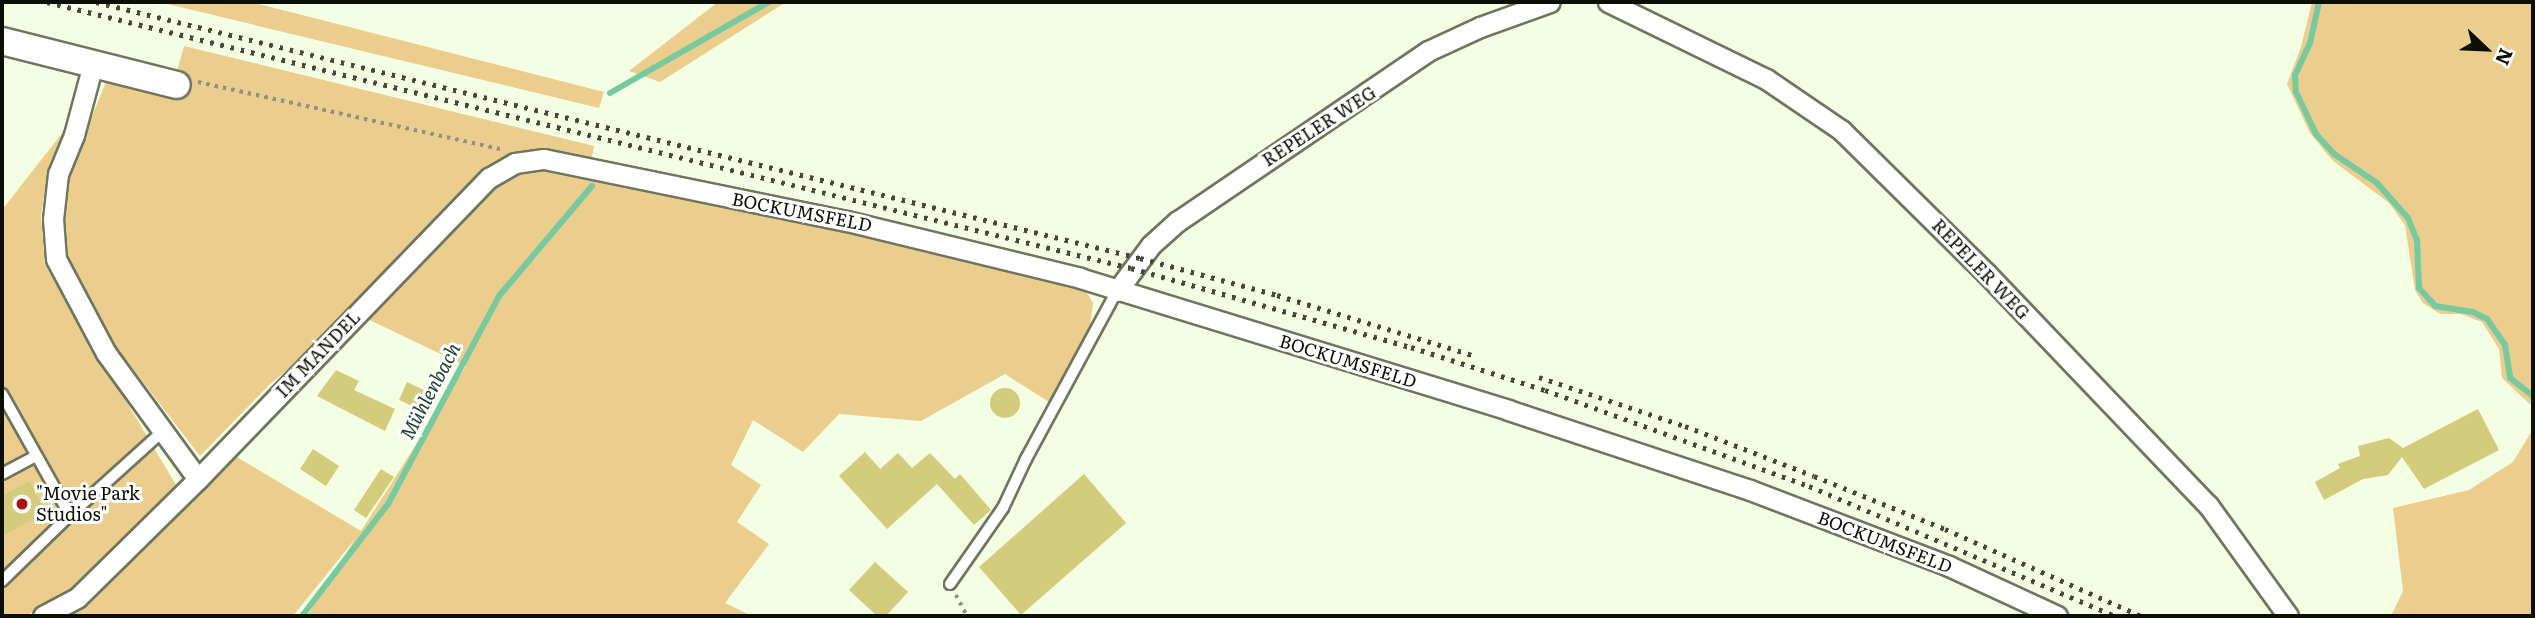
<!DOCTYPE html>
<meta charset="utf-8">
<style>
body{margin:0}
#map{position:relative;width:2535px;height:618px;overflow:hidden;background:#f4fee3;font-family:Literata,serif}
div>[style]{position:absolute}
[style*='--x']{left:calc(var(--x)*1px);top:calc(var(--y)*1px);width:calc(var(--w)*1px);rotate:calc(var(--a)*1deg)}
.green>*{inset:0;background:#ebcd8d}
.stream>*{height:6px;margin:-3px;padding:0 3px;transform-origin:3px;border-radius:3px;background:#77c99f}
.building>*{inset:0;background:#d3cc7c}
.round{border-radius:50%}
.path>*{height:3.5px;margin-top:-1.75px;transform-origin:0;background:repeating-linear-gradient(90deg,#8d9380 0 3.5px,transparent 0 8.5px)}
.roads{filter:drop-shadow(2px 0 #6e765e) drop-shadow(-2px 0 #6e765e) drop-shadow(0 2px #6e765e) drop-shadow(0 -2px #6e765e)}
.lane>*{height:10px;margin:-5px;padding:0 5px;transform-origin:5px;border-radius:5px;background:#fff}
.street>*{height:19px;margin:-9.5px;padding:0 9.5px;transform-origin:9.5px;border-radius:9.5px;background:#fff}
.secondary>*{height:26px;margin:-13px;padding:0 13px;transform-origin:13px;border-radius:13px;background:#fff}
.rail>*{height:5px;margin-top:-2.5px;transform-origin:0;background:repeating-linear-gradient(90deg,#45493c 0 3.5px,transparent 0 10.5px)}
.dots>*{width:19px;height:19px;translate:-50% -50%;box-sizing:border-box;border:4px solid #fff;border-radius:50%}
span{translate:-50% -50%;white-space:nowrap;text-align:center;line-height:1.15;-webkit-text-stroke:6px #fff;paint-order:stroke}
.street-label{font-size:18px;color:#0c0f06}
.poi-label{font-size:18px;color:#0c0f06}
.left{translate:0 -50%;text-align:left}
.water-label{font-size:19px;color:#1d412f;font-style:italic}
.frame{position:absolute;inset:0;border:4px solid #0c0f06;pointer-events:none}
.north{position:absolute;left:2451px;top:14px;width:70px;height:70px;-webkit-text-stroke:5px #fff;paint-order:stroke;rotate:113deg;font-size:19px;font-weight:700;line-height:28px;text-align:center;color:#0c0f06}
.north::after{content:'';display:block;margin:auto;width:24px;height:32px;background:#0c0f06;clip-path:polygon(50% 0,100% 100%,50% 72%,0 100%)}
</style>
<div id="map">
<div class="green">
<div style="clip-path:polygon(159px 2px,251px 2px,604px 92px,599px 108px)"></div>
<div style="clip-path:polygon(718px 2px,786px 2px,660px 82px,629px 71px)"></div>
<div style="clip-path:polygon(2312px 2px,2533px 2px,2533px 407px,2502px 378px,2499px 349px,2482px 322px,2461px 314px,2440px 314px,2423px 303px,2415px 290px,2405px 225px,2389px 203px,2332px 160px,2310px 133px,2287px 84px,2301px 47px)"></div>
<div style="clip-path:polygon(184px 46px,594px 146px,589px 174px,846px 228px,1084px 288px,1093px 303px,1090px 327px,1049px 402px,1005px 374px,921px 421px,839px 414px,803px 452px,753px 420px,731px 465px,761px 485px,737px 522px,769px 544px,725px 603px,752px 616px,307px 616px,355px 539px,293px 616px,67px 616px,235px 456px,361px 531px,466px 366px,357px 314px,270px 384px,200px 456px,116px 347px,66px 258px,64px 222px,67px 177px,106px 82px,170px 97px)"></div>
<div style="clip-path:polygon(63px 132px,48px 171px,41px 216px,45px 265px,176px 485px,69px 593px,25px 616px,2px 616px,2px 210px)"></div>
<div style="clip-path:polygon(2533px 429px,2533px 616px,2391px 616px,2403px 591px,2393px 508px,2469px 490px,2513px 462px)"></div>
</div>
<div class="stream">
<div style="--x:2319;--y:2;--w:42;--a:102.4"></div>
<div style="--x:2310;--y:43;--w:35;--a:115"></div>
<div style="--x:2295;--y:75;--w:17;--a:87"></div>
<div style="--x:2296;--y:92;--w:47;--a:64.5"></div>
<div style="--x:2316;--y:134;--w:27;--a:48"></div>
<div style="--x:2334;--y:154;--w:52;--a:34"></div>
<div style="--x:2377;--y:183;--w:47;--a:48.5"></div>
<div style="--x:2408;--y:218;--w:24;--a:68"></div>
<div style="--x:2417;--y:240;--w:48;--a:87.6"></div>
<div style="--x:2419;--y:288;--w:24;--a:48"></div>
<div style="--x:2435;--y:306;--w:38;--a:9"></div>
<div style="--x:2473;--y:312;--w:16;--a:27"></div>
<div style="--x:2487;--y:319;--w:32;--a:55"></div>
<div style="--x:2505;--y:345;--w:33;--a:81"></div>
<div style="--x:2510;--y:378;--w:29;--a:38"></div>
<div style="--x:610;--y:93;--w:183;--a:-29.8"></div>
<div style="--x:302;--y:616;--w:141;--a:-52.5"></div>
<div style="--x:388;--y:504;--w:236;--a:-61.9"></div>
<div style="--x:499;--y:296;--w:144;--a:-49.8"></div>
</div>
<div class="building">
<div style="clip-path:polygon(336px 370px,359px 381px,354px 390px,395px 409px,385px 431px,317px 396px)"></div>
<div style="clip-path:polygon(407px 382px,434px 395px,426px 412px,399px 400px)"></div>
<div class="round" style="left:990px;top:388px;width:30px;height:30px"></div>
<div style="clip-path:polygon(2478px 409px,2499px 450px,2424px 489px,2402px 457px,2388px 475px,2363px 479px,2324px 500px,2315px 482px,2340px 468px,2338px 464px,2360px 456px,2358px 446px,2389px 438px,2403px 448px)"></div>
<div style="clip-path:polygon(313px 449px,339px 466px,326px 486px,300px 469px)"></div>
<div style="clip-path:polygon(865px 452px,880px 469px,898px 453px,912px 468px,930px 453px,955px 479px,960px 474px,991px 510px,974px 525px,937px 484px,887px 529px,839px 476px)"></div>
<div style="clip-path:polygon(381px 469px,394px 477px,366px 518px,354px 510px)"></div>
<div style="clip-path:polygon(1084px 474px,1126px 523px,1021px 615px,979px 567px)"></div>
<div style="clip-path:polygon(29px 481px,46px 512px,2px 536px,2px 496px)"></div>
<div style="clip-path:polygon(875px 562px,908px 592px,886px 616px,877px 616px,849px 590px)"></div>
</div>
<div class="path">
<div style="--x:198;--y:82;--w:310;--a:12.5"></div>
<div style="--x:956;--y:595;--w:24;--a:62"></div>
</div>
<div class="roads">
<div class="lane">
<div style="--x:2;--y:394;--w:139;--a:60.7"></div>
<div style="--x:70;--y:515;--w:95;--a:135.9"></div>
<div style="--x:2;--y:474;--w:38;--a:-28"></div>
<div style="--x:70;--y:515;--w:125;--a:-42.1"></div>
<div style="--x:950;--y:584;--w:93;--a:-55.1"></div>
<div style="--x:1003;--y:508;--w:54;--a:-64.9"></div>
<div style="--x:1026;--y:459;--w:191;--a:-61.6"></div>
</div>
<div class="street">
<div style="--x:1608;--y:2;--w:176;--a:26"></div>
<div style="--x:1766;--y:79;--w:91;--a:34.2"></div>
<div style="--x:1841;--y:130;--w:204;--a:44.6"></div>
<div style="--x:1986;--y:273;--w:321;--a:46.3"></div>
<div style="--x:2208;--y:505;--w:137;--a:54.2"></div>
<div style="--x:93;--y:64;--w:73;--a:105"></div>
<div style="--x:74;--y:135;--w:42;--a:112.3"></div>
<div style="--x:58;--y:174;--w:45;--a:96.3"></div>
<div style="--x:53;--y:219;--w:40;--a:85.7"></div>
<div style="--x:56;--y:259;--w:106;--a:62"></div>
<div style="--x:106;--y:353;--w:156;--a:53.9"></div>
<div style="--x:1117;--y:291;--w:57;--a:-53.5"></div>
<div style="--x:1151;--y:245;--w:36;--a:-42"></div>
<div style="--x:1178;--y:221;--w:302;--a:-34.2"></div>
<div style="--x:1428;--y:51;--w:57;--a:-24.8"></div>
<div style="--x:1480;--y:27;--w:74;--a:-19.7"></div>
<div style="--x:43;--y:616;--w:38;--a:-28"></div>
<div style="--x:77;--y:598;--w:170;--a:-44.5"></div>
<div style="--x:198;--y:479;--w:419;--a:-46"></div>
<div style="--x:489;--y:178;--w:30;--a:-30"></div>
<div style="--x:515;--y:163;--w:29;--a:-8"></div>
<div style="--x:544;--y:159;--w:309;--a:11.6"></div>
<div style="--x:847;--y:221;--w:240;--a:13.7"></div>
<div style="--x:1080;--y:278;--w:448;--a:17.1"></div>
<div style="--x:1508;--y:410;--w:255;--a:18.3"></div>
<div style="--x:1750;--y:490;--w:213;--a:20.9"></div>
<div style="--x:1949;--y:566;--w:119;--a:24.8"></div>
</div>
<div class="secondary">
<div style="--x:2;--y:41;--w:180;--a:14.1"></div>
</div>
</div>
<div class="rail">
<div style="--x:47;--y:2;--w:1116;--a:13.79"></div>
<div style="--x:1131;--y:268;--w:291;--a:15.8"></div>
<div style="--x:1411;--y:347;--w:141;--a:17.8"></div>
<div style="--x:1545;--y:390;--w:281;--a:20"></div>
<div style="--x:1809;--y:486;--w:332;--a:23"></div>
<div style="--x:96;--y:2;--w:1075;--a:13.78"></div>
<div style="--x:1140;--y:258;--w:142;--a:15.1"></div>
<div style="--x:1277;--y:295;--w:207;--a:17.1"></div>
<div style="--x:1539;--y:377;--w:154;--a:18.6"></div>
<div style="--x:1685;--y:426;--w:138;--a:21.2"></div>
<div style="--x:1814;--y:476;--w:141;--a:22"></div>
<div style="--x:1945;--y:529;--w:214;--a:23.9"></div>
</div>
<div class="dots">
<div style="left:22px;top:504px;background:#a7130f"></div>
</div>
<div class="street-label">
<span style="left:1319px;top:126px;rotate:-33deg">REPELER WEG</span>
<span style="left:802px;top:212px;rotate:11deg">BOCKUMSFELD</span>
<span style="left:1981px;top:269px;rotate:46deg">REPELER WEG</span>
<span style="left:318px;top:354px;rotate:-46deg">IM MANDEL</span>
<span style="left:1348px;top:361px;rotate:17deg">BOCKUMSFELD</span>
<span style="left:1885px;top:542px;rotate:21deg">BOCKUMSFELD</span>
</div>
<div class="poi-label">
<span class="left" style="left:36px;top:504px">"Movie Park<br>Studios"</span>
</div>
<div class="water-label">
<span style="left:430px;top:391px;rotate:-62deg">Mühlenbach</span>
</div>
<div class="frame"></div>
<div class="north">N</div>
</div>
